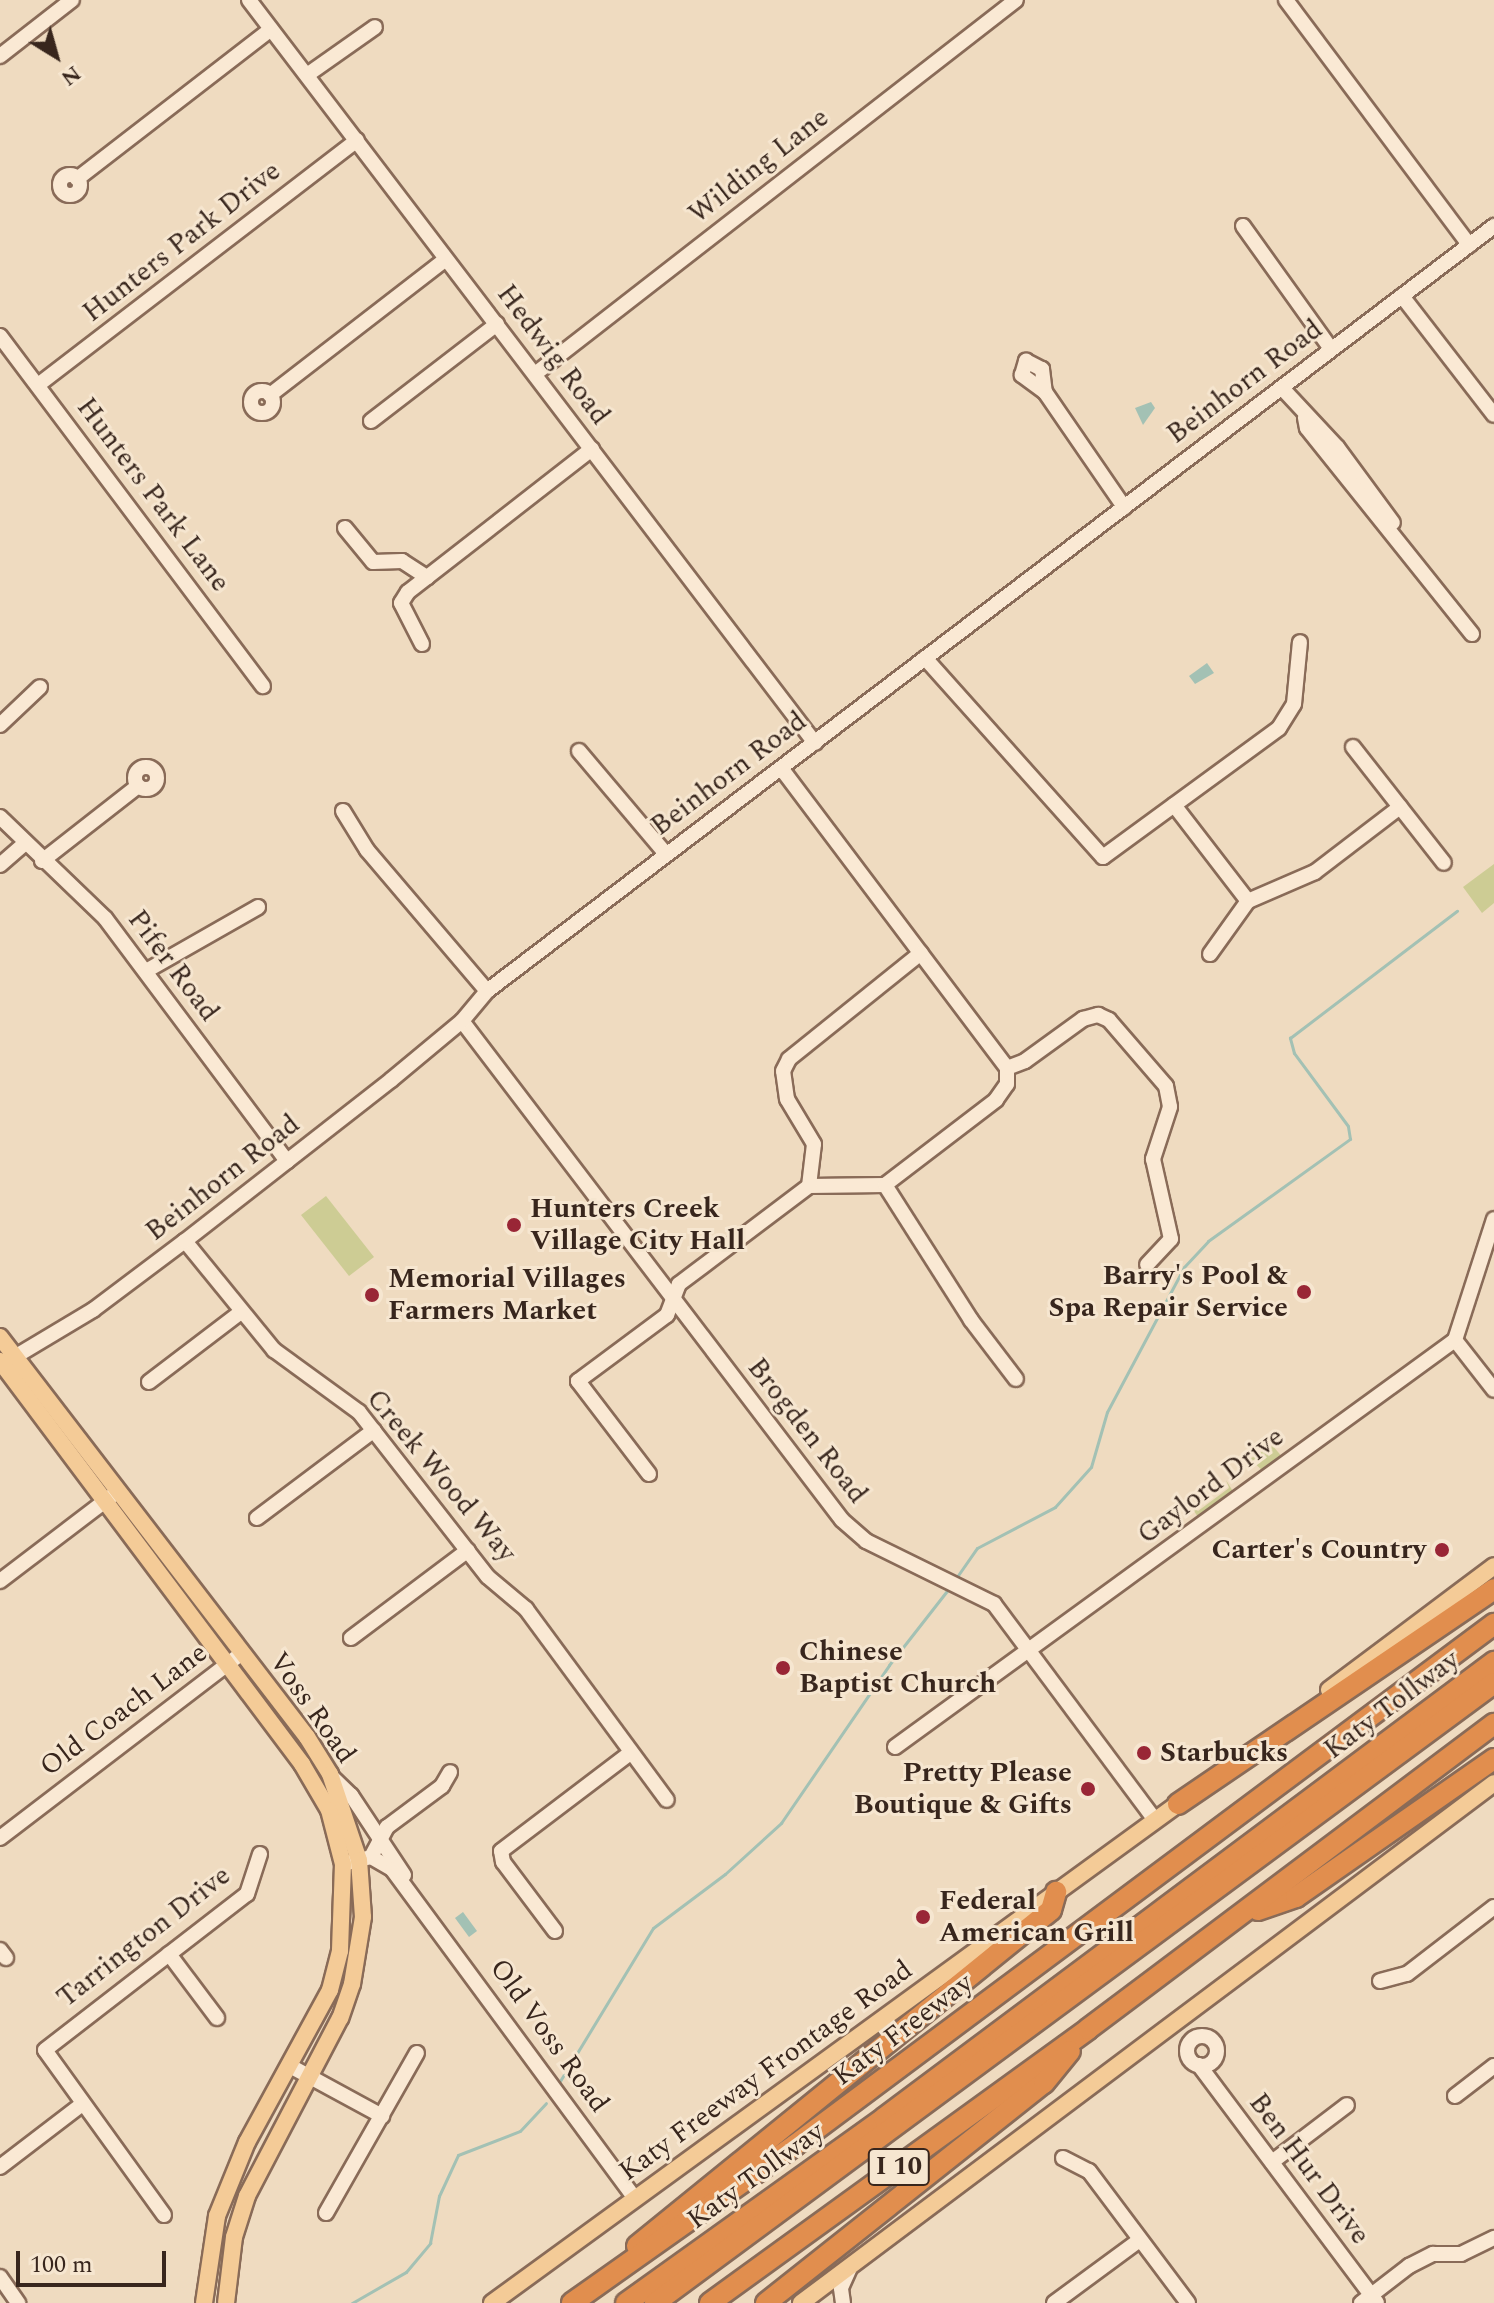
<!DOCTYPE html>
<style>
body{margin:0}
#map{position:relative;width:1494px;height:2303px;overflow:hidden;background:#efdbc0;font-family:Spectral,serif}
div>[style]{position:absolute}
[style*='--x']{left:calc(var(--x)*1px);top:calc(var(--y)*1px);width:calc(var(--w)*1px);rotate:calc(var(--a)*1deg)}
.green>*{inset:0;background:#cdcc94}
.water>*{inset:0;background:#a3c1b4}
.stream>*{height:3px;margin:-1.5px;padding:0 1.5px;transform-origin:1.5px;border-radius:1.5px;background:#a3c1b4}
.roads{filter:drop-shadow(2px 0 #896b58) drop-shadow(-2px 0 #896b58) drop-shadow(0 2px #896b58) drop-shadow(0 -2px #896b58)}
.minor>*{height:14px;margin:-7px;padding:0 7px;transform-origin:7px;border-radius:7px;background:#fae9d4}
.minor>.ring{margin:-7px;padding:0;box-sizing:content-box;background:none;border:14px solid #fae9d4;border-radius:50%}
.major>*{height:16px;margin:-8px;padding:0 8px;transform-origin:8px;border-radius:8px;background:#f4cb97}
.highway>*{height:20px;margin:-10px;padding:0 10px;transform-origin:10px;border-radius:10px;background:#e18e4e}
.dots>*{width:22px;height:22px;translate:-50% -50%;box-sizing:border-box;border:4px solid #f6e6d0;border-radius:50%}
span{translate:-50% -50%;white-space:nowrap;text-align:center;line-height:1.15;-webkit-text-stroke:6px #f6e6d0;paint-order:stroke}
.shield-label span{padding:2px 6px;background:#f6e6d0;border:2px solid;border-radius:6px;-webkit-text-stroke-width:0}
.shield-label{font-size:26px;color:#38261d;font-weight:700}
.street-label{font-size:28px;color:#38261d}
.poi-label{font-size:28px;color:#38261d;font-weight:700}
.left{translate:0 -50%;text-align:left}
.right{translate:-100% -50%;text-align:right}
.north{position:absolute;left:16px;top:16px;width:80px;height:80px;-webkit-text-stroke:6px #f6e6d0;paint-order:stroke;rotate:143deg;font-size:22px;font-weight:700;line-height:32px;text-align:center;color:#38261d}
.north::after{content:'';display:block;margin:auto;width:28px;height:36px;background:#38261d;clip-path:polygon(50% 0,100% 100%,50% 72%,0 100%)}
.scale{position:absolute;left:16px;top:2251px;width:150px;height:36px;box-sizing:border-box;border:4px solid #38261d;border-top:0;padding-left:10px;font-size:24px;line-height:28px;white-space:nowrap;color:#38261d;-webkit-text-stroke:6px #f6e6d0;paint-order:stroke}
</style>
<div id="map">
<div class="green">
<div style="clip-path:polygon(1494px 864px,1494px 903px,1482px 913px,1463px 887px)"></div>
<div style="clip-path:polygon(326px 1196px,374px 1257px,349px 1276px,301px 1215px)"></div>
<div style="clip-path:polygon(1272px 1445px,1284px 1459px,1264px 1472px,1250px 1459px)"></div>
<div style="clip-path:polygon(1226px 1480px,1234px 1493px,1198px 1517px,1190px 1505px,1198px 1511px,1229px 1488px)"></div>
</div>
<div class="water">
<div style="clip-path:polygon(1151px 402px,1155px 408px,1143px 425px,1135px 408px)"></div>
<div style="clip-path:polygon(1207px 663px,1214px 673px,1195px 684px,1189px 676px)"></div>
<div style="clip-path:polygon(463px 1912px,477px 1931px,469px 1937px,455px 1918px)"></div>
</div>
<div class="stream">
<div style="--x:954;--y:1581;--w:40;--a:-55.1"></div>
<div style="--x:977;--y:1548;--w:88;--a:-27.7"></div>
<div style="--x:1055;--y:1507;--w:54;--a:-48"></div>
<div style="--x:1091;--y:1467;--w:57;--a:-73.8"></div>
<div style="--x:1107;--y:1412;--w:164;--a:-62"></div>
<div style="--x:1184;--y:1267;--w:35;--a:-47"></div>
<div style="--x:1208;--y:1241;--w:175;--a:-35.7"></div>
<div style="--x:1350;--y:1139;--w:13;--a:-99"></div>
<div style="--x:1348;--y:1126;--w:91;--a:-126.5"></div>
<div style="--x:1294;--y:1053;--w:16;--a:-105"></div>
<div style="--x:1290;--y:1038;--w:210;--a:-37.3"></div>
<div style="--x:560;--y:2081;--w:179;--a:-58.7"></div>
<div style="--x:653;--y:1928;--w:90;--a:-36.9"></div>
<div style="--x:725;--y:1874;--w:76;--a:-42.3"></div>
<div style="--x:781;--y:1823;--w:191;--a:-55.6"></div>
<div style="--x:889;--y:1665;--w:99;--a:-52"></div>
<div style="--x:352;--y:2303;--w:62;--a:-29.9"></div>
<div style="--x:406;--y:2272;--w:38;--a:-50"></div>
<div style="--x:430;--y:2243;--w:48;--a:-79.2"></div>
<div style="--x:439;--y:2196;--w:45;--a:-65.1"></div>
<div style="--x:458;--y:2155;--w:66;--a:-21.2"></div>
<div style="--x:520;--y:2131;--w:38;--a:-47"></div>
</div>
<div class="roads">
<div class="minor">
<div style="--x:249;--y:0;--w:934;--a:52.7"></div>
<div style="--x:1286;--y:0;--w:306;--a:53.2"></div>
<div style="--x:0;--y:56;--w:91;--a:-37.9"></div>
<div style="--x:307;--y:75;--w:83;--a:-35.2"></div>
<div class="ring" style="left:60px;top:175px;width:6px;height:6px"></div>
<div style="--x:77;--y:179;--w:245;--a:-37.7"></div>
<div style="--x:1243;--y:226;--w:151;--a:54.4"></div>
<div style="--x:1402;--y:296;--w:150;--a:52.3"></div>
<div style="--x:0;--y:336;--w:438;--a:53.1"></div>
<div style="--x:535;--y:374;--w:609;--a:-37.87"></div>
<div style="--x:38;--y:385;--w:402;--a:-37.5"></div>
<div style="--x:1282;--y:388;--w:81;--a:47"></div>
<div style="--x:1337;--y:447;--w:94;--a:53.6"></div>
<div class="ring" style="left:251px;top:391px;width:8px;height:8px"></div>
<div style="--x:1045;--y:392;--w:29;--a:-144"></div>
<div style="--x:1022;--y:375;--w:15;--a:-74"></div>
<div style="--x:1026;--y:361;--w:18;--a:27"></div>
<div style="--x:1042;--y:369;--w:23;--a:83"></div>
<div style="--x:1045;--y:392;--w:140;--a:55.5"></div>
<div style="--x:270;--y:395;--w:222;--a:-37.7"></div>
<div style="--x:1305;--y:418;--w:10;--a:79"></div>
<div style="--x:1307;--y:428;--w:264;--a:51.3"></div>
<div style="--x:371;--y:421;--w:159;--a:-37.6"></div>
<div style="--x:345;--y:528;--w:44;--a:50.5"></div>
<div style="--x:373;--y:562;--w:29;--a:-2"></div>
<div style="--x:402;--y:561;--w:30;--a:33"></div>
<div style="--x:422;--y:644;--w:46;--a:-117.1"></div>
<div style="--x:401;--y:603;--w:13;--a:-58"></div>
<div style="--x:408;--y:592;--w:233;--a:-37.9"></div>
<div style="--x:925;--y:658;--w:267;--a:48.2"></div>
<div style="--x:1103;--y:857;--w:218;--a:-36.2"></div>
<div style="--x:1279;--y:728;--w:28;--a:-58"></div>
<div style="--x:1294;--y:704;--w:62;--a:-84.5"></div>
<div style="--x:0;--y:725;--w:55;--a:-43.5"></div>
<div style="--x:1353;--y:747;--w:147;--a:51.9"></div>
<div style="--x:579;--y:751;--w:135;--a:49.8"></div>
<div class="ring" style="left:135px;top:767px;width:8px;height:8px"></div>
<div style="--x:781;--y:768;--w:376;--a:53"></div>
<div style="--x:1007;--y:1068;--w:16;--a:90"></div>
<div style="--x:1007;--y:1084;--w:19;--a:125"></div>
<div style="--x:996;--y:1100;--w:140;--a:142.6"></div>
<div style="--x:885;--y:1185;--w:76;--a:179.2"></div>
<div style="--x:1174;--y:805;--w:121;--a:52.4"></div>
<div style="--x:343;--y:811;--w:46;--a:58.4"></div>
<div style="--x:367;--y:850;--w:185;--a:49.6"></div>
<div style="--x:0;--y:817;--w:146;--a:43.9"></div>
<div style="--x:105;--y:918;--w:304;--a:53.2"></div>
<div style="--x:42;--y:861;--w:122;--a:-38"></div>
<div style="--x:0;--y:865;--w:32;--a:-41"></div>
<div style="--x:1210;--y:954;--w:65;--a:-54.4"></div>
<div style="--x:1248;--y:901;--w:73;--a:-23.4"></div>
<div style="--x:1315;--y:872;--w:107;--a:-37.4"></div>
<div style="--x:146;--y:971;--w:129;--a:-29.7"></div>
<div style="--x:462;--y:1021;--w:627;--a:52.71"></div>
<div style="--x:842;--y:1520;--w:32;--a:41"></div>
<div style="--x:866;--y:1541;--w:143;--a:26.2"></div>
<div style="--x:994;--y:1604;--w:269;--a:53.3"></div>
<div style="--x:1007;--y:1068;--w:19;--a:-21"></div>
<div style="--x:1025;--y:1061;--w:72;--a:-35.9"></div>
<div style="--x:1083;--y:1019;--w:16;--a:-15"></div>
<div style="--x:1098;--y:1015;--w:12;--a:24"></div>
<div style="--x:1109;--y:1020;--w:87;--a:49.2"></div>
<div style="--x:1166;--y:1086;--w:21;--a:79"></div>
<div style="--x:1170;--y:1107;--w:55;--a:108.1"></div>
<div style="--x:1153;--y:1159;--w:82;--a:77.3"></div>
<div style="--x:1171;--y:1239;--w:35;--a:133"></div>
<div style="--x:885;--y:1185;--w:160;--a:57.5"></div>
<div style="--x:971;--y:1320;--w:74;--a:52.7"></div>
<div style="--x:185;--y:1241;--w:141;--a:50.8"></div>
<div style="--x:274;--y:1350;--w:105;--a:36.1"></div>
<div style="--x:359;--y:1412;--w:209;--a:52"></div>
<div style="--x:488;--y:1577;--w:50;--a:40.1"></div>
<div style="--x:526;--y:1609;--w:237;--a:53.6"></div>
<div style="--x:1455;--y:1340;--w:63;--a:52"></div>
<div style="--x:8;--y:1361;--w:99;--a:-31"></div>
<div style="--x:93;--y:1310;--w:115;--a:-36.9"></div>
<div style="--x:185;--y:1241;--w:261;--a:-38"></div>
<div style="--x:391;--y:1080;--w:92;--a:-39.7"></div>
<div style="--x:462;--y:1021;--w:39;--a:-50"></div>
<div style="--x:487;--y:991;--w:1265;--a:-37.22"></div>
<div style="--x:149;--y:1382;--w:116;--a:-37.3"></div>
<div style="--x:649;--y:1474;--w:117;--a:-127.4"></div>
<div style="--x:578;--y:1381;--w:111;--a:-36.6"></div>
<div style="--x:667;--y:1315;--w:33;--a:-69"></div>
<div style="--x:679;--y:1284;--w:163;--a:-37"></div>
<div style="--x:809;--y:1186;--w:42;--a:-83.2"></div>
<div style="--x:814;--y:1144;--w:52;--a:-121"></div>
<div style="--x:787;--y:1099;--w:28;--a:-98"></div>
<div style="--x:783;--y:1071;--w:13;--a:-63"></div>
<div style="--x:789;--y:1059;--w:169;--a:-38.8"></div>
<div style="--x:257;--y:1518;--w:146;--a:-36.9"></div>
<div style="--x:0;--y:1581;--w:148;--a:-37.3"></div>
<div style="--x:351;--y:1638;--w:146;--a:-36.9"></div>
<div style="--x:895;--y:1747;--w:692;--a:-36.01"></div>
<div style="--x:1455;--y:1340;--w:127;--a:-72.1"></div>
<div style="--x:331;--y:1776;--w:28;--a:44"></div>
<div style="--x:351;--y:1795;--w:96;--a:56.5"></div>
<div style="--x:0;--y:1838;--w:305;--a:-37.4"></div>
<div style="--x:371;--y:1857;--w:34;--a:-62"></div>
<div style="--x:387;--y:1827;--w:69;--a:-36.7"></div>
<div style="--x:442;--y:1786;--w:16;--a:-60"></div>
<div style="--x:343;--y:1864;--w:29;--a:-14"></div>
<div style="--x:371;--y:1857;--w:24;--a:30"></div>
<div style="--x:392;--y:1869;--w:409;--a:53.6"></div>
<div style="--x:555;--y:1931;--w:86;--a:-127"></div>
<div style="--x:503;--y:1862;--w:11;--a:-100"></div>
<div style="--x:501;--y:1851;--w:162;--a:-37.2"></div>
<div style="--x:0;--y:1950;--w:10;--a:53"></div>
<div style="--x:169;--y:1954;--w:80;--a:53.1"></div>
<div style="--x:1380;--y:1981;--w:28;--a:-15"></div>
<div style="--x:1407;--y:1974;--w:110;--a:-37.6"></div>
<div class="ring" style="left:1187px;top:2036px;width:16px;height:16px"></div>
<div style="--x:1199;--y:2065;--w:297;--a:53.2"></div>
<div style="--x:290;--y:2066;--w:105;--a:28.5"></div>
<div style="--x:1455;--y:2096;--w:49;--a:-37.6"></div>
<div style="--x:1063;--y:2158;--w:29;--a:27"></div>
<div style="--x:1089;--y:2171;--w:165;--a:53.1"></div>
<div style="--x:1272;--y:2162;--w:94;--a:-37.2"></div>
<div style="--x:0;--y:2167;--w:102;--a:-37.4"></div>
<div style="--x:326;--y:2213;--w:184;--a:-60.4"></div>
<div style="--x:164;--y:2215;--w:203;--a:-125.8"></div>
<div style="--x:45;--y:2050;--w:255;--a:-37.7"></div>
<div style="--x:247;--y:1894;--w:42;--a:-72"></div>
<div style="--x:0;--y:2277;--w:32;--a:55"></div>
<div style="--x:843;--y:2303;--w:15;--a:-98"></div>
<div style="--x:841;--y:2288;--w:24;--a:-66"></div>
<div style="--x:1054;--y:2303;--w:104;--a:-36.4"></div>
<div style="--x:1361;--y:2303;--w:61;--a:-37.6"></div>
<div style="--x:1409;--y:2266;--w:27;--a:-27"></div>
<div style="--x:1433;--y:2254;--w:28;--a:0"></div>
<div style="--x:1461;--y:2254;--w:37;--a:-26"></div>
</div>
<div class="major">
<div style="--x:0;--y:1337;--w:504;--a:52.49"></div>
<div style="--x:307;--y:1737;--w:44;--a:58.1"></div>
<div style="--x:330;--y:1774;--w:91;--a:71.4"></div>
<div style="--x:359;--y:1860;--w:57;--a:86"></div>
<div style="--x:363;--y:1917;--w:68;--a:99.3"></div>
<div style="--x:352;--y:1984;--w:36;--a:109"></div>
<div style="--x:340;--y:2018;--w:201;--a:117.6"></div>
<div style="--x:247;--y:2196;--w:43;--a:107.6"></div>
<div style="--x:234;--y:2237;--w:66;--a:96.9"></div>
<div style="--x:0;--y:1361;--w:504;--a:53.15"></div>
<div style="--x:302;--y:1764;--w:53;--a:59.6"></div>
<div style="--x:329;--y:1810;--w:56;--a:75.5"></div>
<div style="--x:343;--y:1864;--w:87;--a:92"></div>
<div style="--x:340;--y:1951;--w:40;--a:104.4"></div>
<div style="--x:330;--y:1990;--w:173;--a:118.6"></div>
<div style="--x:247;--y:2142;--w:80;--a:112.1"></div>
<div style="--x:217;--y:2216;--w:88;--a:98.5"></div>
<div style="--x:1329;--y:1690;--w:206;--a:-36.9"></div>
<div style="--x:492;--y:2303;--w:858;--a:-36.04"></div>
<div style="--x:801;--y:2303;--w:866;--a:-36.88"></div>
</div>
<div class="highway">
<div style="--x:1178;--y:1804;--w:382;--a:-34.2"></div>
<div style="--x:1258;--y:1910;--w:40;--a:-18.9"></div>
<div style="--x:1296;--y:1897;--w:241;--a:-34.9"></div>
<div style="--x:637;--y:2246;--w:533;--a:-39.06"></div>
<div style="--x:1051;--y:1910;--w:19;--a:-74"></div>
<div style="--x:572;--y:2303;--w:273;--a:-35.3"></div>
<div style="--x:795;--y:2145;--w:872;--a:-36.7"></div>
<div style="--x:626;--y:2303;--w:317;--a:-35.6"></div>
<div style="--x:884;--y:2118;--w:762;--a:-36.78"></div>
<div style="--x:655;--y:2303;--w:1043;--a:-36.46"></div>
<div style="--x:710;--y:2303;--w:467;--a:-35.9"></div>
<div style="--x:1088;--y:2029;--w:508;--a:-36.92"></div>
<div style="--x:766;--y:2303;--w:355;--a:-38.4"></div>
<div style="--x:1044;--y:2083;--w:41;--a:-50.9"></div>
</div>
</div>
<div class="dots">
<div style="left:514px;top:1225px;background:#992636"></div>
<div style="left:1304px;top:1292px;background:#992636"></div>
<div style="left:372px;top:1295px;background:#992636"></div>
<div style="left:1442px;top:1550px;background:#992636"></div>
<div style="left:783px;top:1668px;background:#992636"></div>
<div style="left:1144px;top:1753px;background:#992636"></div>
<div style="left:1088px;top:1789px;background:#992636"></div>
<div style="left:923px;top:1917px;background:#992636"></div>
</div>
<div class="shield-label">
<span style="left:899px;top:2167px">I 10</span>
</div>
<div class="street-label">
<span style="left:759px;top:166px;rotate:-38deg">Wilding Lane</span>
<span style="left:182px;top:242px;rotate:-38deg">Hunters Park Drive</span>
<span style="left:553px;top:355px;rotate:53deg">Hedwig Road</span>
<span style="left:1245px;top:382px;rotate:-37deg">Beinhorn Road</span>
<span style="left:153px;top:495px;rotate:53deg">Hunters Park Lane</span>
<span style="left:729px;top:774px;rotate:-37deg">Beinhorn Road</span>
<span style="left:173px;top:966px;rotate:53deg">Pifer Road</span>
<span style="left:223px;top:1178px;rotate:-38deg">Beinhorn Road</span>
<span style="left:807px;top:1431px;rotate:52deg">Brogden Road</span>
<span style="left:441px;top:1476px;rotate:50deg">Creek Wood Way</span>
<span style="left:1211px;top:1486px;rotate:-37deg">Gaylord Drive</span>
<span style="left:1392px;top:1705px;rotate:-37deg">Katy Tollway</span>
<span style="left:312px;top:1708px;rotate:55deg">Voss Road</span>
<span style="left:124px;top:1710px;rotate:-37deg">Old Coach Lane</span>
<span style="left:144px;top:1937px;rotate:-38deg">Tarrington Drive</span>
<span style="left:903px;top:2030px;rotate:-37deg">Katy Freeway</span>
<span style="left:549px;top:2036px;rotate:54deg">Old Voss Road</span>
<span style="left:766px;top:2071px;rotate:-36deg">Katy Freeway Frontage Road</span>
<span style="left:1309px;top:2169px;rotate:53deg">Ben Hur Drive</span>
<span style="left:756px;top:2176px;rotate:-36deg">Katy Tollway</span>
</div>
<div class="poi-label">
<span class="left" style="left:530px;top:1225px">Hunters Creek<br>Village City Hall</span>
<span class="right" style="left:1288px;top:1292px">Barry's Pool &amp;<br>Spa Repair Service</span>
<span class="left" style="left:388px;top:1295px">Memorial Villages<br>Farmers Market</span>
<span class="right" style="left:1426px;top:1550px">Carter's Country</span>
<span class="left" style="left:799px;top:1668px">Chinese<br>Baptist Church</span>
<span class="left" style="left:1160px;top:1753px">Starbucks</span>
<span class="right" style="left:1072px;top:1789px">Pretty Please<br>Boutique &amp; Gifts</span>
<span class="left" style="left:939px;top:1917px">Federal<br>American Grill</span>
</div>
<div class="north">N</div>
<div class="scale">100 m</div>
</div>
